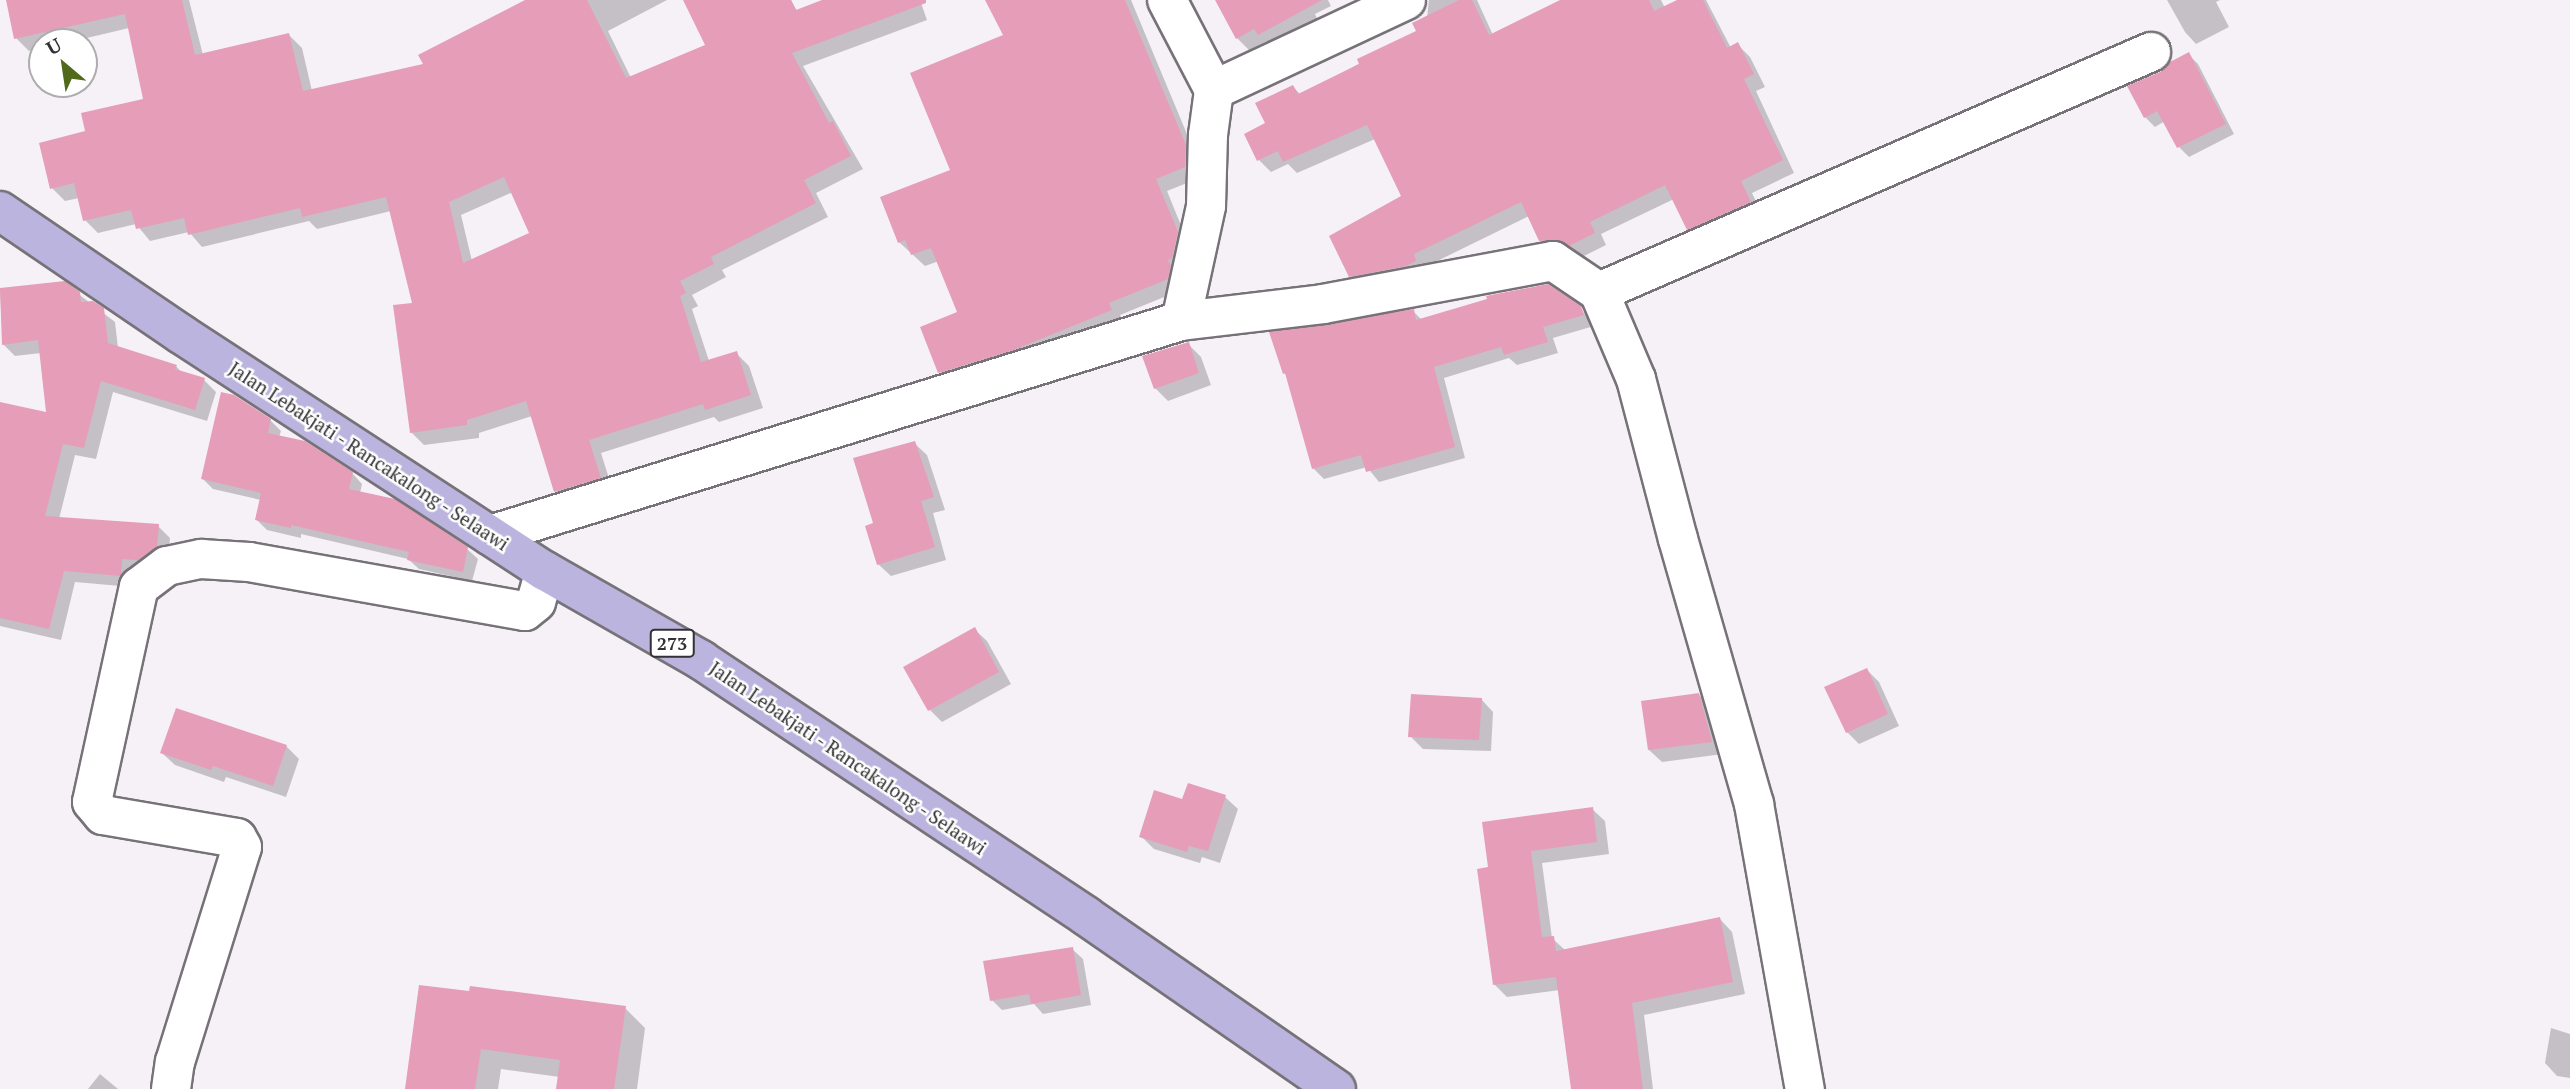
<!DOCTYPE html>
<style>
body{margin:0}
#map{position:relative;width:2570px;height:1089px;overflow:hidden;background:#f6f1f7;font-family:"PT Serif",serif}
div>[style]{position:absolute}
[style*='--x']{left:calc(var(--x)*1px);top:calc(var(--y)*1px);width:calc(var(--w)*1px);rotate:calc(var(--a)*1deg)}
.shadow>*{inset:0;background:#0003}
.building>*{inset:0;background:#e69db8}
.roads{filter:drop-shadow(2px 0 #777278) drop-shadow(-2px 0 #777278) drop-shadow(0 2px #777278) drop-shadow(0 -2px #777278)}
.minor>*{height:38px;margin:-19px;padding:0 19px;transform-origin:19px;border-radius:19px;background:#fff}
.major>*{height:38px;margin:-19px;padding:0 19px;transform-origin:19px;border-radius:19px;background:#bab4de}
span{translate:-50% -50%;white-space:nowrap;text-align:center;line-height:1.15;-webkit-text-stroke:5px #fff;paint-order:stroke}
.shield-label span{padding:2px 5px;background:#fff;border:2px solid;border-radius:5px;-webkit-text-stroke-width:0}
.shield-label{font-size:18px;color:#333133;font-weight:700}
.street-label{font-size:19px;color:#333133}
.north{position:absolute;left:28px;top:28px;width:70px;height:70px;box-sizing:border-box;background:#fff;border:2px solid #adadad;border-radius:50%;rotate:331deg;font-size:19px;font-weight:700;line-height:28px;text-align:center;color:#333133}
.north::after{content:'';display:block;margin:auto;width:24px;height:32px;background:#50691b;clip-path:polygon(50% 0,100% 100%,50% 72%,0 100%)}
</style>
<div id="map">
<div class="shadow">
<div style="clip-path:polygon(evenodd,7px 0,189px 0,203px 55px,289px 35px,302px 48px,312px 91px,425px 66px,527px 0,667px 0,608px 31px,631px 78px,708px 46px,685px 0,791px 0,797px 11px,826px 0,920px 0,927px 20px,803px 66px,863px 169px,816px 193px,828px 217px,722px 270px,726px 277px,692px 295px,698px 306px,692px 309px,709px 361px,736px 353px,749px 366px,763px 408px,719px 422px,714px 417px,601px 453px,613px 491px,569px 504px,556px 491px,532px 416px,479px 433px,479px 438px,424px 445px,411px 432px,414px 304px,391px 211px,317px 229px,309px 221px,202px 247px,189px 232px,150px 241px,136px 224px,98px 233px,85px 220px,79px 198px,65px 201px,52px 188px,87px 133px,145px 100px,129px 28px,70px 42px,42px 42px,42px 48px,29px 51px,16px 38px,7px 0,513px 192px,531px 234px,472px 261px,461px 215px,513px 192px)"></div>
<div style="clip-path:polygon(994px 0,1131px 0,1197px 158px,1197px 179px,1167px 191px,1189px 245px,1179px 291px,1120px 315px,1123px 322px,952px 384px,940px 372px,960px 313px,939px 261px,925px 266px,899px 242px,952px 171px,1005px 36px)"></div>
<div style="clip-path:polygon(1217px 0,1328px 0,1331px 6px,1315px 14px,1318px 21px,1271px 46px,1267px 41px,1249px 50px,1237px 38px)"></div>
<div style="clip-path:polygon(1429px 0,1477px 0,1493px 35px,1564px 0,1661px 0,1665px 8px,1681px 0,1706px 0,1731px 48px,1738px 45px,1750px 57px,1765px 87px,1756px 91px,1794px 173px,1752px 193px,1762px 214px,1700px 241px,1688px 229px,1674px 199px,1601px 234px,1606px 245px,1582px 257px,1563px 251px,1553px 253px,1541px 240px,1529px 216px,1425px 267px,1363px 288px,1351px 276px,1403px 197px,1375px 139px,1297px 173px,1288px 164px,1271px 172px,1259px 160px,1267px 124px,1293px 87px,1301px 95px,1418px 32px,1427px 18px)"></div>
<div style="clip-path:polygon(2167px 0,2220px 0,2216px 2px,2229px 27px,2196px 44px,2185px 32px)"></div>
<div style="clip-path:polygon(2188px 54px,2198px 64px,2234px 134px,2189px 157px,2179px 147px,2165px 121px,2155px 127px,2145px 117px,2161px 74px)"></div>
<div style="clip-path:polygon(64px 283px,115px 322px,118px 348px,176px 366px,182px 373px,204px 380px,216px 392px,207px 421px,113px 392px,96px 459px,75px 455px,59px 519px,158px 526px,170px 538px,168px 559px,132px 587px,75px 582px,61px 640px,0 626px,0 411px,48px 415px,41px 353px,15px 356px,3px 344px,0 290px)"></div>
<div style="clip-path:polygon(1580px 308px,1594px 326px,1553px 338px,1558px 353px,1517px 365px,1509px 358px,1444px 378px,1465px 458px,1379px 482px,1367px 467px,1324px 479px,1313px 468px,1288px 377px,1284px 373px,1413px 311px,1422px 320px)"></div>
<div style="clip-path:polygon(1188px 344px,1201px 357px,1211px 385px,1168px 401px,1155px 388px)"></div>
<div style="clip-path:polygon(270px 420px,281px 431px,279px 437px,352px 473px,362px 484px,360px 493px,467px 549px,478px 559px,472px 581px,419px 569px,408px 559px,301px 534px,301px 538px,267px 530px,257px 520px,261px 500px,213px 489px,203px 479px)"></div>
<div style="clip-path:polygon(914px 443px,927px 455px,945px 510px,933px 513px,946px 560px,891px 576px,878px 564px,875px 525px)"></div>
<div style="clip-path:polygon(974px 629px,987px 641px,1011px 684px,942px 722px,930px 710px)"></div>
<div style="clip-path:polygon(1867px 670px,1879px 682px,1899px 726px,1859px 744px,1847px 732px)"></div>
<div style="clip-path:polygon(1699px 695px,1711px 707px,1723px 754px,1662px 762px,1649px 750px)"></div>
<div style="clip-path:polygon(1481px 699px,1493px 712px,1491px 751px,1423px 749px,1410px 736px)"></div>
<div style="clip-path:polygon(286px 746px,299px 759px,286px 797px,226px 777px,224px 782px,175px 765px,162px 753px)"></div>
<div style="clip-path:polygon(1225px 797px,1238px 809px,1220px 863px,1202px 857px,1200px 863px,1154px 849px,1141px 836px,1183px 801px)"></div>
<div style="clip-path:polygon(1592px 809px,1605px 821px,1609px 854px,1542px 863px,1552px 938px,1566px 951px,1720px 919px,1732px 932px,1745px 994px,1644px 1015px,1653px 1089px,1573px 1089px,1560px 990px,1507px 997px,1495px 985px,1490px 869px)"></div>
<div style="clip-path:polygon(1072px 949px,1083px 959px,1091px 1005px,1043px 1014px,1034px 1004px,1002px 1010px,992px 1000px)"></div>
<div style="clip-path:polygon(421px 987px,625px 1008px,645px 1028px,637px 1089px,558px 1089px,560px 1077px,501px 1069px,498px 1089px,407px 1089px)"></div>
<div style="clip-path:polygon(2551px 1028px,2570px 1034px,2570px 1078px,2557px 1076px,2545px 1063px)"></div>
<div style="clip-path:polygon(100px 1074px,118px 1089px,88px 1089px)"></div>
</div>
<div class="building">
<div style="clip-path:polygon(evenodd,6px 0,182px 0,195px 55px,289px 33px,303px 91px,423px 64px,418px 55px,525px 0,587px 0,626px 78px,705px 45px,683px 0,791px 0,796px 10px,822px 0,926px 0,926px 3px,792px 53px,829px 123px,833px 121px,851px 156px,804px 180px,816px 203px,711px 257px,714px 264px,680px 281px,686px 293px,680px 296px,701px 362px,737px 351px,751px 395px,705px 410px,703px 404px,589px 440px,601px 478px,554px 492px,526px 401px,467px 420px,467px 425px,410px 433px,393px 305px,412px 303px,386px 197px,302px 217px,300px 208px,188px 235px,184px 218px,136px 229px,131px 210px,83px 221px,74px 183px,50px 189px,39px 143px,85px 131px,81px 113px,143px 99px,125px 14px,14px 39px,6px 0,504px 177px,529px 233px,463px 263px,449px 202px,504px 177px)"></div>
<div style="clip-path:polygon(985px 0,1125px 0,1186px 145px,1185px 167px,1156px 179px,1178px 232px,1172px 258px,1168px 260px,1171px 266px,1168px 279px,1109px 303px,1112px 310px,1011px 351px,938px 373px,920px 327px,957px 312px,931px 248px,911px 255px,905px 240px,898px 243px,880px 197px,950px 170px,910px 73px,1003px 35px)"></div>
<div style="clip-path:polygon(1215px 0,1322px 0,1258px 35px,1254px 29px,1236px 39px)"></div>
<div style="clip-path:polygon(1459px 0,1472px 0,1489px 35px,1560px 0,1649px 0,1654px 11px,1677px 0,1703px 0,1727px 48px,1738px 42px,1754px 74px,1744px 79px,1783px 160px,1741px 181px,1751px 202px,1687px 230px,1665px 185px,1590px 222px,1595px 233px,1569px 246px,1550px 240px,1539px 241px,1521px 202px,1414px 254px,1416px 261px,1406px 266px,1349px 277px,1329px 236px,1401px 196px,1367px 125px,1283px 162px,1278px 151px,1257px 161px,1244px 134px,1265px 123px,1255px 103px,1293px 85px,1298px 94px,1359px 64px,1357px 59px,1416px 31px,1412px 23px)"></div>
<div style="clip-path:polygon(2189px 52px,2226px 124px,2177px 148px,2157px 111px,2144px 118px,2127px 86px,2160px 72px,2170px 62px)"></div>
<div style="clip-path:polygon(65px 281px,80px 292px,81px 302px,93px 301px,104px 308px,108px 343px,177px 365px,175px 369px,205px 378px,195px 410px,101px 381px,84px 448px,63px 444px,45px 516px,159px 524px,157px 547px,138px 560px,122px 559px,121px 576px,64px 571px,49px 629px,0 618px,0 402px,46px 412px,38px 340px,2px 345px,0 288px)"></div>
<div style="clip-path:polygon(1548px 284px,1581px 306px,1584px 315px,1543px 327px,1548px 342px,1504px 355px,1501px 347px,1434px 367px,1455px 447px,1366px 472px,1361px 455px,1312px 469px,1285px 373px,1283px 374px,1269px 332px,1414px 309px,1416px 320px,1487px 299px,1486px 296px)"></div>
<div style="clip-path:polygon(1189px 342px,1199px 373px,1154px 389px,1142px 356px)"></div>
<div style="clip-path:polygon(221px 392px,234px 395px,271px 419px,268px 433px,305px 441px,353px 472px,349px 489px,395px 499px,468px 547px,463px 572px,407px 560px,409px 552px,291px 525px,291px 528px,255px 520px,261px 493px,201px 479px)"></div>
<div style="clip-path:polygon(915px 441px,934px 497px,921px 501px,935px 547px,877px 565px,865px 526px,873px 523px,853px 458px)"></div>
<div style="clip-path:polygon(975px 627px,999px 672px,928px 711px,903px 667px)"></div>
<div style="clip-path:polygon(1867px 668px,1888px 714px,1846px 733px,1824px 687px)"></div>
<div style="clip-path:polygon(1699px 693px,1712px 742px,1648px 750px,1641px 701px)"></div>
<div style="clip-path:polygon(1411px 694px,1482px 698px,1479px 740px,1408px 737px)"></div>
<div style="clip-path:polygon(176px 708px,287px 745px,273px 786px,213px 766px,211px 770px,160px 753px)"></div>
<div style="clip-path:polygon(1188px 783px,1226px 795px,1208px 851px,1189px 846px,1187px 852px,1139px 837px,1154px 790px,1182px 799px)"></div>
<div style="clip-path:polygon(1593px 807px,1597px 842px,1531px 851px,1542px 937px,1554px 936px,1556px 951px,1720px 917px,1733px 982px,1632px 1003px,1643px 1089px,1571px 1089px,1556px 977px,1493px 985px,1477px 869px,1488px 867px,1482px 822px)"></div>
<div style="clip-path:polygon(1073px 947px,1081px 995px,1031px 1004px,1029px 994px,990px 1001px,983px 961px)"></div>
<div style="clip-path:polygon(419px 985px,469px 991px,470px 986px,626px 1006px,614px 1089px,556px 1089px,560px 1060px,481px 1049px,475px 1089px,405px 1089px)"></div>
</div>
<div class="roads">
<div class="minor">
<div style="--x:1167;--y:0;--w:102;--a:62.4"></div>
<div style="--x:1599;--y:292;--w:602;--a:-23.5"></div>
<div style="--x:1181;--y:321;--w:143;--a:-6.8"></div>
<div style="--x:1323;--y:304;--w:234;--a:-10.6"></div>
<div style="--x:1553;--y:261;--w:55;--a:34"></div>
<div style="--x:1599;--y:292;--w:95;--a:67"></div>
<div style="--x:1636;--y:379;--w:165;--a:75.3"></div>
<div style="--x:1678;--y:539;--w:276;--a:74"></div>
<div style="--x:1754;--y:804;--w:290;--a:79.9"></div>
<div style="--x:490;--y:535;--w:723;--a:-17.21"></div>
<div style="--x:1181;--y:321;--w:118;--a:-77.7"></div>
<div style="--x:1206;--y:206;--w:71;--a:-88.4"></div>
<div style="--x:1208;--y:135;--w:45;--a:-82.4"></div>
<div style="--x:1214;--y:90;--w:212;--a:-25.1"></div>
<div style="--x:171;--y:1089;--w:27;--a:-82"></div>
<div style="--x:175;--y:1062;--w:225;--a:-72.7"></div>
<div style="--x:242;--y:847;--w:10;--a:-119"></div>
<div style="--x:237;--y:838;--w:136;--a:-170.3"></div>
<div style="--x:103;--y:815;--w:17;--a:-130"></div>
<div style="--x:92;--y:802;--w:220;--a:-77.7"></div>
<div style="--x:139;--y:587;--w:35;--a:-37"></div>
<div style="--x:167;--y:566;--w:35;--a:-12"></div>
<div style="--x:201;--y:559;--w:48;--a:3.6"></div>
<div style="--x:249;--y:562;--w:280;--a:10.1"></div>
<div style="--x:525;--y:611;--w:14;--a:-39"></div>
<div style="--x:536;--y:602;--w:32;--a:-74"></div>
</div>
<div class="major">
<div style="--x:0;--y:211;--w:219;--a:34.2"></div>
<div style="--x:181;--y:334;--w:434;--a:33.1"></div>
<div style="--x:545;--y:571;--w:180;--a:29.7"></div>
<div style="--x:701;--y:660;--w:462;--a:33.6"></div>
<div style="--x:1086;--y:916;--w:304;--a:34.7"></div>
</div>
</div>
<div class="shield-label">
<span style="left:672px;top:643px">273</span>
</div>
<div class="street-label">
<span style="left:369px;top:456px;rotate:33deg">Jalan Lebakjati - Rancakalong - Selaawi</span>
<span style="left:848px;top:758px;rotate:34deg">Jalan Lebakjati - Rancakalong - Selaawi</span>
</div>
<div class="north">U</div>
</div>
